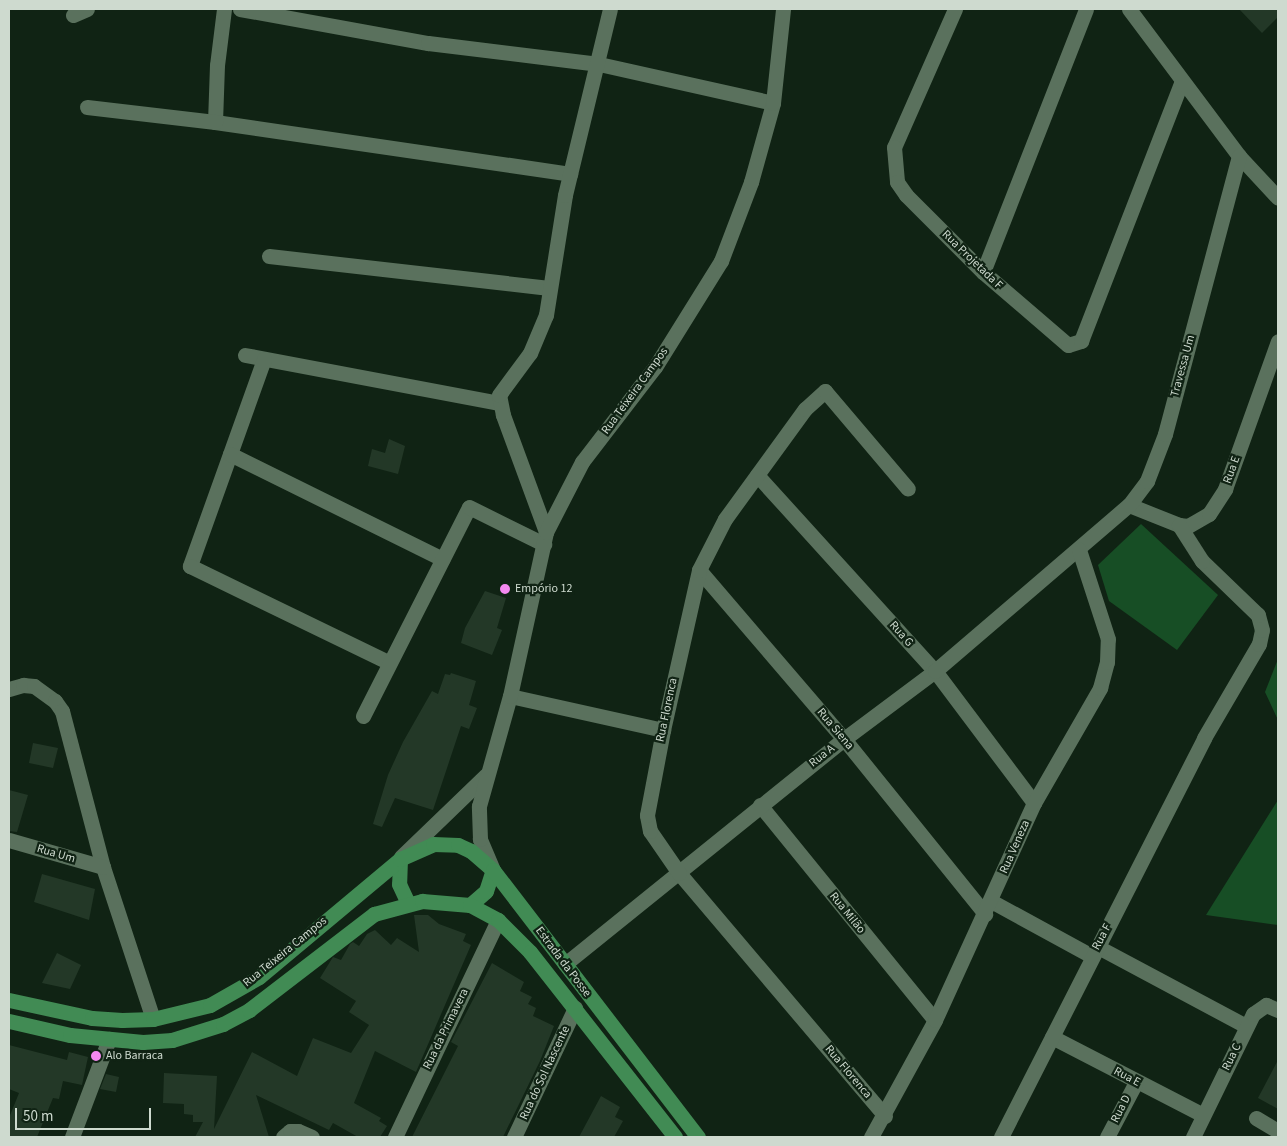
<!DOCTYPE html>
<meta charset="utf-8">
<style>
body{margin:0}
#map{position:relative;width:1287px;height:1146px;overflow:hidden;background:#102314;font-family:"Source Sans 3",sans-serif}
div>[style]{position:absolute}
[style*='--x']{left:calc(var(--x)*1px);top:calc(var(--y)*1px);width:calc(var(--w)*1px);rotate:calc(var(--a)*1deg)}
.green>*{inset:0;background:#174e25}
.building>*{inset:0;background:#233827}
.minor>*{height:15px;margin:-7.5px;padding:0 7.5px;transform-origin:7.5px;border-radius:7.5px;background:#5a715d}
.tertiary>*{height:15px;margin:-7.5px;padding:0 7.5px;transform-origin:7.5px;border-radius:7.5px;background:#5a715d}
.primary>*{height:15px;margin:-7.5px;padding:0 7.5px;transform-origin:7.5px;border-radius:7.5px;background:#418b54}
.dots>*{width:14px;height:14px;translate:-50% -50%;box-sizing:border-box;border:2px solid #102314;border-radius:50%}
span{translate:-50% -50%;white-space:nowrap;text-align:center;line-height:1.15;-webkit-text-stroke:4.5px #102314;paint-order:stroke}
.street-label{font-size:12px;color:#cedacf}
.poi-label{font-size:12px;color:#cedacf}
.left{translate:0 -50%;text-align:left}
.frame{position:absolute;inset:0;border:10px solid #cedacf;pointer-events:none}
.scale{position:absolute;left:15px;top:1108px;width:136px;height:22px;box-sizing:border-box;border:2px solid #cedacf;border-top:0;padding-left:6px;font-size:15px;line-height:18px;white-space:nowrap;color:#cedacf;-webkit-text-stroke:4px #102314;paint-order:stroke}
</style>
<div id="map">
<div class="green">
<div style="clip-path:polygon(1141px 524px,1218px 595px,1177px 650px,1109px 601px,1098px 565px)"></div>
<div style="clip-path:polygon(1278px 659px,1278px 720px,1265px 692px)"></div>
<div style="clip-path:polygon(1278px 800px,1278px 925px,1206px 915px)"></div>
</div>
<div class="building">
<div style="clip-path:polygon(1239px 9px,1278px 9px,1278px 17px,1262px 33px)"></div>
<div style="clip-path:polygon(389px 439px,405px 446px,398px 474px,368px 466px,372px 449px,385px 453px)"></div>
<div style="clip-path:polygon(485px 591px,506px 598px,497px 628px,502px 630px,492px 655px,461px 643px,465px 628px)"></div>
<div style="clip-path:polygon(451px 673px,476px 681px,469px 705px,477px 708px,469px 729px,461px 726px,433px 810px,395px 798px,382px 827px,373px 824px,388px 775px,403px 742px,432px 691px,438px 694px,445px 674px,450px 675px)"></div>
<div style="clip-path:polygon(33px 743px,58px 748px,53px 768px,29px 763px)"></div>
<div style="clip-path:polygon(9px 790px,28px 795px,17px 832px,9px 831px)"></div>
<div style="clip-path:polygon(42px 874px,95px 889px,89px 920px,34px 902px)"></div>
<div style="clip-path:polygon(414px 915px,428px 915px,439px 924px,466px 934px,463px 941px,471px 945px,416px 1072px,375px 1051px,354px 1103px,381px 1118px,379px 1121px,387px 1126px,380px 1137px,358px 1137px,333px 1123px,329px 1130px,256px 1095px,269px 1137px,195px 1137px,203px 1122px,193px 1122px,193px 1115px,184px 1114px,184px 1104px,163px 1103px,164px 1073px,217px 1076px,214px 1129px,252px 1052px,297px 1076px,313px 1038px,351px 1053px,369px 1025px,349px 1012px,356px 1001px,320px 978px,333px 957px,341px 960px,350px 944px,353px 942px,359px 946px,367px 934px,375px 930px,391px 945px,397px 938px,419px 952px)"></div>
<div style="clip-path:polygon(57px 953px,81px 965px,70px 989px,42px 983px)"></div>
<div style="clip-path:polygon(492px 963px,524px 982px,520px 991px,532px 997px,528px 1004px,536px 1008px,533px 1016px,554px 1026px,540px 1061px,503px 1137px,412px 1137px,458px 1046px,451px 1042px)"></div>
<div style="clip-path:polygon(9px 1045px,67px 1060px,69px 1052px,88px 1057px,82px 1085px,63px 1081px,59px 1099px,53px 1098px,37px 1137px,9px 1137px,9px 1118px,19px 1093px,9px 1089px)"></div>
<div style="clip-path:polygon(1278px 1060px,1278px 1109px,1258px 1098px)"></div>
<div style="clip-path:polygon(106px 1074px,119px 1077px,116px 1092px,100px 1089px)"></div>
<div style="clip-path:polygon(601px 1096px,620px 1107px,615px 1117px,623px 1121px,614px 1137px,579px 1137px)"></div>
</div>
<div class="minor">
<div style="--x:224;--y:9;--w:56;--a:97.1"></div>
<div style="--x:217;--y:65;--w:57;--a:92"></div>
<div style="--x:215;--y:122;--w:359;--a:8.3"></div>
<div style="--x:240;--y:9;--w:191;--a:10.3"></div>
<div style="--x:428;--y:43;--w:172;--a:7"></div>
<div style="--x:599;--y:64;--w:178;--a:12.6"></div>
<div style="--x:955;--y:9;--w:151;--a:113.8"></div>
<div style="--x:894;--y:147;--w:35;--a:85"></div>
<div style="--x:897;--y:182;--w:16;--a:55"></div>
<div style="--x:906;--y:195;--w:109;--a:45"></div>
<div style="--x:983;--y:272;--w:112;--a:40.7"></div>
<div style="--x:1068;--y:345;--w:14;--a:-17"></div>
<div style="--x:1081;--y:341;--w:279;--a:-68.8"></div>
<div style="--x:1129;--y:9;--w:184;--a:53.2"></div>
<div style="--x:1239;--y:156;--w:57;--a:47.1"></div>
<div style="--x:73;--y:15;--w:15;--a:-23"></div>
<div style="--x:87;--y:107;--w:129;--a:6.7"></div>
<div style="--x:269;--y:256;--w:282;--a:6.5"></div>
<div style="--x:983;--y:272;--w:282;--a:-68.6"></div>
<div style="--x:245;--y:355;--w:258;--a:10.7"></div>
<div style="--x:264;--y:359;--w:220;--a:109.7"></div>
<div style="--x:190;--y:566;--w:220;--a:25.9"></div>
<div style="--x:230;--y:454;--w:237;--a:26.3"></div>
<div style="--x:757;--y:475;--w:265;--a:47.8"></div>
<div style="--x:935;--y:671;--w:165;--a:53.1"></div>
<div style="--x:1129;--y:505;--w:54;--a:21.8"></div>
<div style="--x:1179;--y:525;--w:9;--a:6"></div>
<div style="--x:1188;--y:526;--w:24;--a:-30"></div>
<div style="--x:1209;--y:514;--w:30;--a:-57"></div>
<div style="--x:1225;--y:489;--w:157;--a:-70.3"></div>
<div style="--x:546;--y:532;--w:125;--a:-110.2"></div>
<div style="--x:503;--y:415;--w:20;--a:-101"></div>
<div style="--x:499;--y:395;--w:52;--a:-53.6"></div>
<div style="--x:530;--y:353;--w:41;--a:-67.2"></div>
<div style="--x:546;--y:315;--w:121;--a:-81"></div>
<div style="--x:565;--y:195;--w:191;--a:-76.4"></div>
<div style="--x:699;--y:570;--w:223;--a:49.4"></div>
<div style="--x:844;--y:739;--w:225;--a:51.1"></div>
<div style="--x:9;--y:689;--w:15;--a:-16"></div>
<div style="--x:23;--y:685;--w:11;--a:5"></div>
<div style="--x:34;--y:686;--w:26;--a:36"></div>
<div style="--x:55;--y:701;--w:12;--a:55"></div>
<div style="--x:62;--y:711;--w:161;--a:75.3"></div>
<div style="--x:103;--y:867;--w:160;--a:71.8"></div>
<div style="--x:510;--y:696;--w:157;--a:12.5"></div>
<div style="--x:363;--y:716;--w:234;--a:-63.1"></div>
<div style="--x:469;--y:507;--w:84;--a:26.3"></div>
<div style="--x:760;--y:805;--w:277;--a:50.9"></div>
<div style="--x:9;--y:840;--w:98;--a:16"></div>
<div style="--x:991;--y:901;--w:115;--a:28.6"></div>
<div style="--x:1098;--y:947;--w:168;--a:28.1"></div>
<div style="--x:565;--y:964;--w:358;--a:-38.9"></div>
<div style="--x:844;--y:739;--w:114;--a:-36.8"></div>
<div style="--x:935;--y:671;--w:255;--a:-40.6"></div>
<div style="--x:1129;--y:505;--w:30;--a:-53"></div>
<div style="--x:1147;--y:481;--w:50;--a:-69"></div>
<div style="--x:1165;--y:434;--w:288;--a:-75.1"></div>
<div style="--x:1052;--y:1037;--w:170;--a:27.3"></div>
<div style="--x:885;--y:1116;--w:319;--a:-130.3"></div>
<div style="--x:679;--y:873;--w:51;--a:-124.6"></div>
<div style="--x:650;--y:831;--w:16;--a:-101"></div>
<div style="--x:647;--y:815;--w:86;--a:-79.3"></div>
<div style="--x:663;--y:730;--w:164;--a:-77.3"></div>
<div style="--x:699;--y:570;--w:57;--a:-63"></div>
<div style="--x:725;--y:519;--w:136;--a:-54"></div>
<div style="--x:805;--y:409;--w:27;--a:-42"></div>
<div style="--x:825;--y:391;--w:128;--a:49.7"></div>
<div style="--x:1256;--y:1118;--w:26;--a:31"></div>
<div style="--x:72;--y:1137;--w:105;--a:-69.3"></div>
<div style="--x:283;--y:1137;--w:9;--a:-41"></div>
<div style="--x:290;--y:1131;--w:8;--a:0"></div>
<div style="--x:298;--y:1131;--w:15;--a:23"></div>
<div style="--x:395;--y:1137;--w:240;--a:-64.6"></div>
<div style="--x:514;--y:1137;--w:143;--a:-64.7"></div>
<div style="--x:871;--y:1137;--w:133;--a:-61.3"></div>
<div style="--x:935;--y:1020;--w:239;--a:-65.5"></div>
<div style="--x:1034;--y:803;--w:133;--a:-60.1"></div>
<div style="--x:1100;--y:688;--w:27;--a:-75"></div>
<div style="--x:1107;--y:662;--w:23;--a:-88"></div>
<div style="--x:1108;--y:639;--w:94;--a:-108"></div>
<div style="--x:1001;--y:1137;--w:448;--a:-63"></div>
<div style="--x:1204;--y:738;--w:109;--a:-59.7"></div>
<div style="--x:1259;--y:644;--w:14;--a:-78"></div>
<div style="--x:1262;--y:630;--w:16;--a:-105"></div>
<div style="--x:1258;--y:615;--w:78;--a:-136"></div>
<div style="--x:1202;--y:561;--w:43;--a:-122.6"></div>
<div style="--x:1107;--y:1137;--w:62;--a:-62.2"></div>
<div style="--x:1193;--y:1137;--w:137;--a:-64"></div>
<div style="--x:1253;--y:1014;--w:16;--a:-35"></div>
<div style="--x:1266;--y:1005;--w:13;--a:23"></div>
</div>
<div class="tertiary">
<div style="--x:401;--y:857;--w:118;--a:-44"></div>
<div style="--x:493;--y:870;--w:34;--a:-113"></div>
<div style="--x:480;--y:839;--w:33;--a:-92"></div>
<div style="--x:479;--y:806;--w:114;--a:-74.3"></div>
<div style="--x:510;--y:696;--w:168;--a:-77.6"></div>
<div style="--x:546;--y:532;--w:79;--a:-62.8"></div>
<div style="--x:582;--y:462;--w:120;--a:-52.5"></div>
<div style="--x:655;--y:367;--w:125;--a:-58.1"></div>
<div style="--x:721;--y:261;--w:85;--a:-69.2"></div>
<div style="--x:751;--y:182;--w:82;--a:-74.4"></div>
<div style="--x:773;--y:103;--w:95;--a:-83.9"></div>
</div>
<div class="primary">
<div style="--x:400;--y:859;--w:25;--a:92"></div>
<div style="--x:399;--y:884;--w:21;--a:65"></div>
<div style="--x:470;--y:905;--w:21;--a:-41"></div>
<div style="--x:486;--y:891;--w:22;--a:-72"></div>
<div style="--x:9;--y:1000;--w:85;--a:12.2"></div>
<div style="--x:92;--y:1018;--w:30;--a:4"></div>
<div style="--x:122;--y:1020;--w:31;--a:-2"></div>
<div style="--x:153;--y:1019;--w:59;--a:-13.8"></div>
<div style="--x:210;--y:1005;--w:56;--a:-29.7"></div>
<div style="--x:259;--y:977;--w:184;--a:-39.9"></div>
<div style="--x:400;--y:859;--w:36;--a:-24"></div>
<div style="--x:433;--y:844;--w:25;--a:2"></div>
<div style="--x:458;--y:845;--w:14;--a:25"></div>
<div style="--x:471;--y:851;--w:29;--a:41"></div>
<div style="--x:493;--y:870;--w:337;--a:52.5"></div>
<div style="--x:9;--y:1021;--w:63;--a:12.9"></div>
<div style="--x:70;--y:1035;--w:73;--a:5.5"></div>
<div style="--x:143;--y:1042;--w:29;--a:-4"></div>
<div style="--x:172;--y:1040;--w:53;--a:-17.4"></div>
<div style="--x:223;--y:1024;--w:30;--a:-28"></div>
<div style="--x:249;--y:1010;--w:158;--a:-37.5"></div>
<div style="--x:374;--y:914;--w:50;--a:-15.2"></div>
<div style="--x:422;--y:901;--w:48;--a:4.8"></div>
<div style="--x:470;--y:905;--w:32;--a:28"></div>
<div style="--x:498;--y:920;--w:45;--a:45"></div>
<div style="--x:530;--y:952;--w:235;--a:51.9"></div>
</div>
<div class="dots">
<div style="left:505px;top:589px;background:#f489f0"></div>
<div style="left:96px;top:1056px;background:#f489f0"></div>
</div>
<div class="street-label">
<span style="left:972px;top:260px;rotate:44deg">Rua Projetada F</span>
<span style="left:1183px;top:366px;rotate:-75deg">Travessa Um</span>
<span style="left:635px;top:391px;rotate:-54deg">Rua Teixeira Campos</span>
<span style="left:1232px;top:470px;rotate:-70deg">Rua E</span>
<span style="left:901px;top:634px;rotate:48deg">Rua G</span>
<span style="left:667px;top:710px;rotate:-78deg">Rua Florenca</span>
<span style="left:835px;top:729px;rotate:50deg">Rua Siena</span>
<span style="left:822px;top:756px;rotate:-38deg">Rua A</span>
<span style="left:1015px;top:847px;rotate:-66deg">Rua Veneza</span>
<span style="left:56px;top:854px;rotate:16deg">Rua Um</span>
<span style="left:847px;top:913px;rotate:51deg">Rua Milão</span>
<span style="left:1102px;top:937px;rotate:-62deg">Rua F</span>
<span style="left:285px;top:952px;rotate:-39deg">Rua Teixeira Campos</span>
<span style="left:563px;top:962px;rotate:53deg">Estrada da Posse</span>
<span style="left:446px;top:1029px;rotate:-64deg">Rua da Primavera</span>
<span style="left:1232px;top:1057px;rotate:-64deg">Rua C</span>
<span style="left:848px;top:1072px;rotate:50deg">Rua Florenca</span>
<span style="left:545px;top:1073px;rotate:-65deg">Rua do Sol Nascente</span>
<span style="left:1127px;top:1077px;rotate:28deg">Rua E</span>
<span style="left:1121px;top:1109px;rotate:-63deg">Rua D</span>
</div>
<div class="poi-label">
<span class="left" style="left:515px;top:589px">Empório 12</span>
<span class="left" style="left:106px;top:1056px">Alo Barraca</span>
</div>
<div class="frame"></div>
<div class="scale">50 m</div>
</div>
